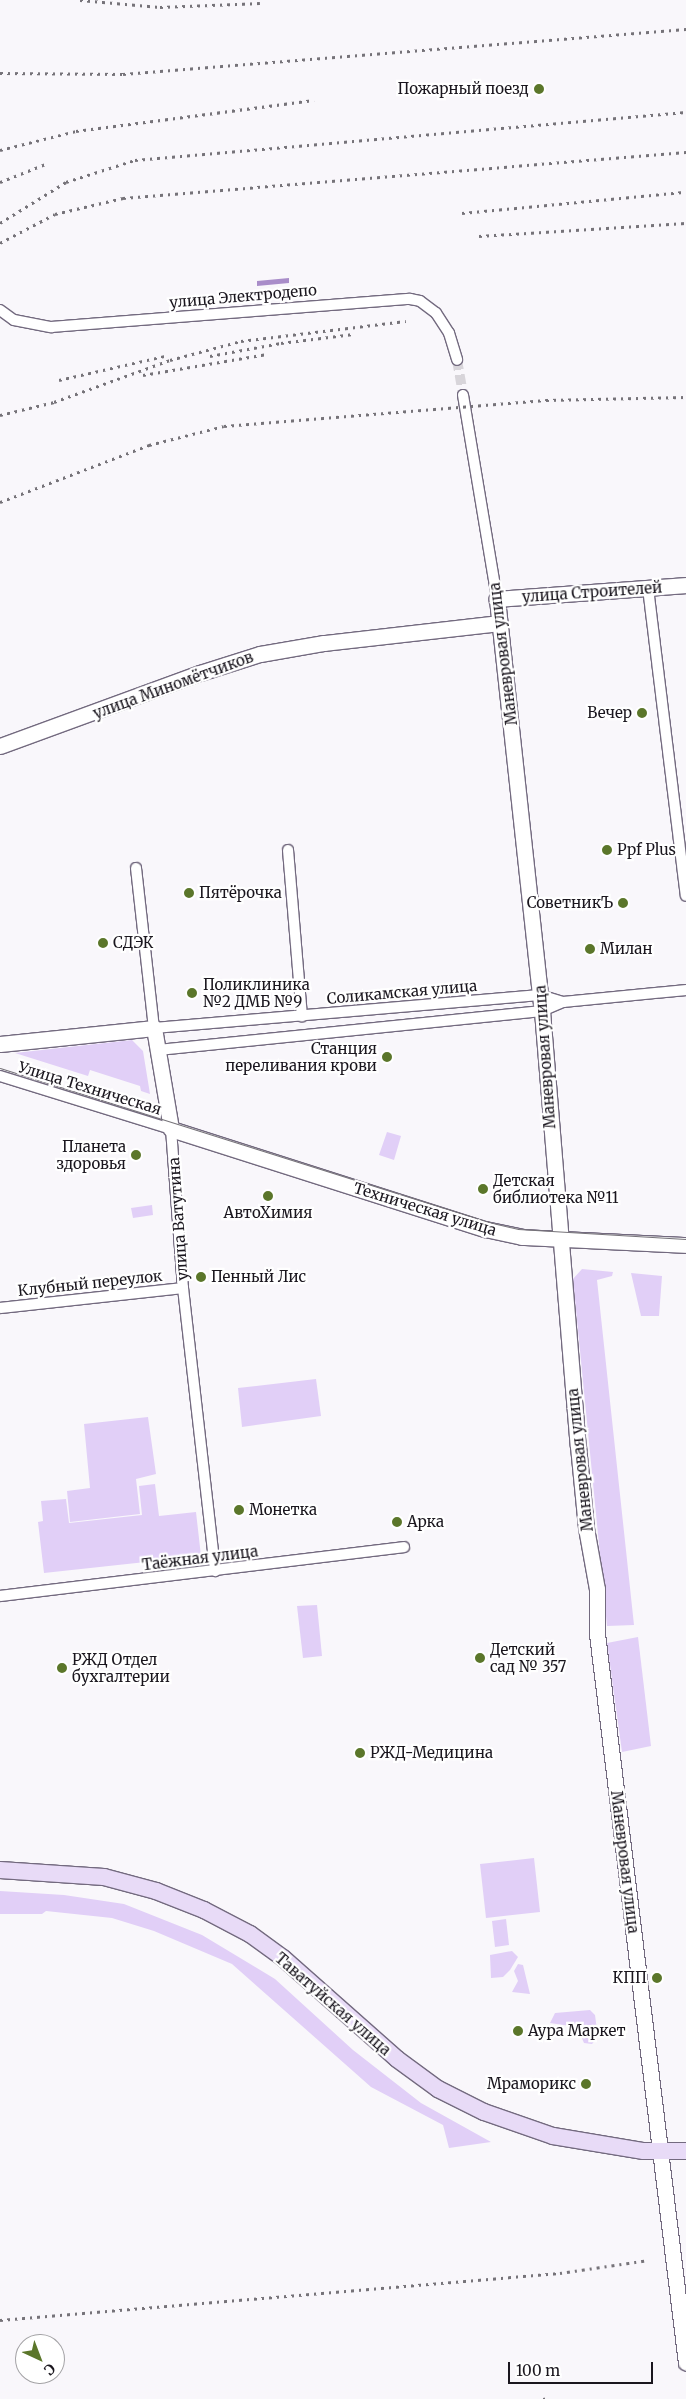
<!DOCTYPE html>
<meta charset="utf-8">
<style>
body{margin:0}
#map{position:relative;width:686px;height:2399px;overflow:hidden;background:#f9f7fb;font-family:Merriweather,serif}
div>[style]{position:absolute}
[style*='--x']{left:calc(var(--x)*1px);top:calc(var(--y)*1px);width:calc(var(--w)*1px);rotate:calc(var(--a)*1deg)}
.green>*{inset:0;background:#e1cff7}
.water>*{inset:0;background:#a98dc9}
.street-tunnel>*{height:10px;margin-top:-5px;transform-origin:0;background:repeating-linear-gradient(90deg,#d8d5da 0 10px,transparent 0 15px)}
.roads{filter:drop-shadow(1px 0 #736a7f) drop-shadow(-1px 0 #736a7f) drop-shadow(0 1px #736a7f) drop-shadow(0 -1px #736a7f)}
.street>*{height:10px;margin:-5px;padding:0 5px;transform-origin:5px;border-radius:5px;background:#fff}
.secondary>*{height:15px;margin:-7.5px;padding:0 7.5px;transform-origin:7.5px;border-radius:7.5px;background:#fff}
.primary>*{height:16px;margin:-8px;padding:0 8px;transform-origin:8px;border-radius:8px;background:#e8dbf7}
.tram>*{height:1px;margin:-0.5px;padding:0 0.5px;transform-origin:0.5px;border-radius:0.5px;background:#767379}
.rail>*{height:3px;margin-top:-1.5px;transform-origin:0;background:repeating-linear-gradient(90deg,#767379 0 2.5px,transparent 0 7.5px)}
.dots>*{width:14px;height:14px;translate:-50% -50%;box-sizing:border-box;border:2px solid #fff;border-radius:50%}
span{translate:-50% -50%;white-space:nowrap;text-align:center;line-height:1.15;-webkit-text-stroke:4.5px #fff;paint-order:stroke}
.poi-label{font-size:15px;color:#1a161e}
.right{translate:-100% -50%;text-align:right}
.left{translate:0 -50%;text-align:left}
.street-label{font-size:15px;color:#1a161e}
.north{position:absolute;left:15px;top:2334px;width:50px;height:50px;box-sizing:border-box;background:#fff;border:1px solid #a3a2a5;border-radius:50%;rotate:137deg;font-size:14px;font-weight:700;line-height:20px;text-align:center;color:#1a161e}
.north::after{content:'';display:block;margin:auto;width:18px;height:22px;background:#5b762a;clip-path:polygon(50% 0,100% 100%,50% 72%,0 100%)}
.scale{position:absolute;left:508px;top:2362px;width:145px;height:22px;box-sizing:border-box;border:2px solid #1a161e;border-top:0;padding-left:6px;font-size:15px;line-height:18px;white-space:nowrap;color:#1a161e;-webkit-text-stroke:4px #fff;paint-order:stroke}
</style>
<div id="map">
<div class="green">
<div style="clip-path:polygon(132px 1040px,143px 1051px,150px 1094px,141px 1091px,140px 1086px,90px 1070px,88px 1076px,15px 1053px)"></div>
<div style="clip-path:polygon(387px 1132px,401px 1136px,394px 1160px,379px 1155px)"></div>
<div style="clip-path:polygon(152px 1205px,153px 1215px,133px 1218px,131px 1208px)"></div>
<div style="clip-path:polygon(582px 1269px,613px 1272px,612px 1276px,597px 1280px,634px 1625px,607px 1626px,573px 1279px)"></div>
<div style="clip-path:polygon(631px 1273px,662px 1276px,659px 1316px,641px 1316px)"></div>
<div style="clip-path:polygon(316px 1379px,321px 1416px,242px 1427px,238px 1388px)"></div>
<div style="clip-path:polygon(148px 1417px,156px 1474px,136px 1479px,140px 1514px,70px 1522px,67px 1491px,90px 1488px,84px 1424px)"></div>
<div style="clip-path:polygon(155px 1484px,159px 1516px,196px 1512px,201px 1556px,44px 1573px,38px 1522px,43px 1521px,41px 1501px,66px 1499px,69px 1523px,142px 1515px,139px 1486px)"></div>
<div style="clip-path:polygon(317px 1605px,322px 1656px,303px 1658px,297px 1606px)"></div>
<div style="clip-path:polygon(638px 1637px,651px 1746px,622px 1752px,607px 1643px)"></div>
<div style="clip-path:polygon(534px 1858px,540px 1912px,486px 1918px,480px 1864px)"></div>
<div style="clip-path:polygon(0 1891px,64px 1895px,124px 1904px,202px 1935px,275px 1979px,353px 2050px,421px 2103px,491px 2142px,449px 2148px,443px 2125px,371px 2087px,232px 1964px,154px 1931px,112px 1918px,46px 1911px,42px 1914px,0 1914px)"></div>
<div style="clip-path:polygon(506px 1919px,509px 1945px,495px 1947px,492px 1921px)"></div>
<div style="clip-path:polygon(512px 1951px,518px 1957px,510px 1970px,503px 1977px,491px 1978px,490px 1955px)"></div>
<div style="clip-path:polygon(518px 1964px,523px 1965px,530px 1994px,512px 1992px,518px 1981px,514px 1971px)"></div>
<div style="clip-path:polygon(590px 2010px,595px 2015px,598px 2037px,592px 2044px,584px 2043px,577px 2027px,550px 2023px,555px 2013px)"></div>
</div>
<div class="water">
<div style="clip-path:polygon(289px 278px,289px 283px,257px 286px,257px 281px)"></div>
</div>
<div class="street-tunnel">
<div style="--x:457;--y:360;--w:36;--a:80"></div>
</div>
<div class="roads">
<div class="street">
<div style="--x:0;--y:310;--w:17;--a:36"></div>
<div style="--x:14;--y:320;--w:38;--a:11"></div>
<div style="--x:51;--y:327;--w:360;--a:-4.5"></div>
<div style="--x:410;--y:299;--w:10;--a:11"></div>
<div style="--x:420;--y:301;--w:20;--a:37"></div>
<div style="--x:436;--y:313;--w:24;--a:57"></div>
<div style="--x:449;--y:333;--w:28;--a:73"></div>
<div style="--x:463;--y:395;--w:207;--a:80.5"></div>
<div style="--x:648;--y:588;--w:310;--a:83"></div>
<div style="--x:288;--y:850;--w:167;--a:85.2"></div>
<div style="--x:136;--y:868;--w:161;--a:83.6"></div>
<div style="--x:154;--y:1028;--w:387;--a:-4.9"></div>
<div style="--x:540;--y:995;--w:24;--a:17"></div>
<div style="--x:158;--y:1050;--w:386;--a:-5.8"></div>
<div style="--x:542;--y:1011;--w:23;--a:-23"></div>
<div style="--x:563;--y:1002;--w:124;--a:-5.6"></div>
<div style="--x:0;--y:1076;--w:179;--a:17.2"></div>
<div style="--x:171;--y:1129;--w:159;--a:85.7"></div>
<div style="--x:183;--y:1288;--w:285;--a:83.5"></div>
<div style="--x:0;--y:1308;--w:184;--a:-6.2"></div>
<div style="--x:0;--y:1596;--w:407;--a:-6.9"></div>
</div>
<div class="secondary">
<div style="--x:686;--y:585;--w:190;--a:175.8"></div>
<div style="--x:497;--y:599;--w:414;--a:83.8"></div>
<div style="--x:542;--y:1011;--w:436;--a:85.3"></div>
<div style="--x:578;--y:1446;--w:82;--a:84.4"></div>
<div style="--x:586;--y:1528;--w:62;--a:79.8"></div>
<div style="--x:597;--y:1589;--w:45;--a:90"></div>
<div style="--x:597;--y:1634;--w:734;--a:83.04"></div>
<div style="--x:0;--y:746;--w:213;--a:-20.1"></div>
<div style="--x:200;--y:673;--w:63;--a:-17.6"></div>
<div style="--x:260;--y:654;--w:65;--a:-9.8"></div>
<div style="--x:324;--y:643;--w:176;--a:-6.5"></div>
<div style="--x:0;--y:1044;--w:155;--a:-5.9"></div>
<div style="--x:154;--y:1028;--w:102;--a:80.4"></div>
<div style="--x:171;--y:1129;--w:330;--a:17.7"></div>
<div style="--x:485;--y:1229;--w:38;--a:12"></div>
<div style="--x:522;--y:1237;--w:164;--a:2.8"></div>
</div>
<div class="primary">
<div style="--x:0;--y:1870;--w:104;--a:3.9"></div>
<div style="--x:104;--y:1877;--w:54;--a:15.1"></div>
<div style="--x:156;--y:1891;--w:52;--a:21.6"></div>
<div style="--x:204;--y:1910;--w:52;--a:27.6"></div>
<div style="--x:250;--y:1934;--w:41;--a:36"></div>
<div style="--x:283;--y:1958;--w:152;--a:41.5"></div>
<div style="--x:397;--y:2059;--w:51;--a:36.2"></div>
<div style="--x:438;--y:2089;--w:51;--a:26.6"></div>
<div style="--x:484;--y:2112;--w:73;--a:19.2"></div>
<div style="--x:553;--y:2136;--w:92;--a:9.4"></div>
<div style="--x:644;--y:2151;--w:42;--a:0"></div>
</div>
</div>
<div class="tram">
<div style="--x:0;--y:1068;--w:512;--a:17.51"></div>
<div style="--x:488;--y:1222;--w:31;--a:13"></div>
<div style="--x:518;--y:1229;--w:168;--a:3.4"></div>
</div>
<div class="rail">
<div style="--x:80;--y:0;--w:80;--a:5"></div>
<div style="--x:160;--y:7;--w:100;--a:-2.3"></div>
<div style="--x:0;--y:73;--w:123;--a:0.5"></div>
<div style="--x:123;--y:74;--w:565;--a:-4.57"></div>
<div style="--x:0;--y:150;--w:78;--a:-14"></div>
<div style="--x:76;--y:131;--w:240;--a:-7.4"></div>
<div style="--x:0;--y:182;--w:52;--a:-21.6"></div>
<div style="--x:462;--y:213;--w:225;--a:-5.4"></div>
<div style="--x:0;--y:223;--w:78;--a:-31.8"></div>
<div style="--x:66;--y:182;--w:72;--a:-17.7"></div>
<div style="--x:135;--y:160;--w:553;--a:-4.98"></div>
<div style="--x:479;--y:236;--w:207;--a:-3.6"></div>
<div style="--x:0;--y:243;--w:62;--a:-27.8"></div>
<div style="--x:55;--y:214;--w:70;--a:-13.2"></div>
<div style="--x:123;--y:198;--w:565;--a:-4.67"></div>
<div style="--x:210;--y:356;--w:72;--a:-10.4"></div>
<div style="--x:281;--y:343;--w:73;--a:-7.1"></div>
<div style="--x:143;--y:375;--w:126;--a:-9.6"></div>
<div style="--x:59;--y:380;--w:109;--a:-12.8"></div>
<div style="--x:0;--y:415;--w:56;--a:-13.5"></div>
<div style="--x:54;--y:402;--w:123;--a:-19.9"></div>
<div style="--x:170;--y:360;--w:73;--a:-15"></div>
<div style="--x:241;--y:341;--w:166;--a:-6.9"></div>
<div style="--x:0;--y:502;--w:160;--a:-20.9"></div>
<div style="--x:149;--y:445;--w:77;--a:-14.2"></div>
<div style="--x:224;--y:426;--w:323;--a:-4.6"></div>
<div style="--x:546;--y:400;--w:140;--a:-1.2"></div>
<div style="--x:0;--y:2320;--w:562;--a:-4.8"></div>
<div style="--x:560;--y:2273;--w:90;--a:-8.3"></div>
<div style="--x:543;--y:2399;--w:6;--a:-9"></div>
</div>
<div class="dots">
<div style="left:539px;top:89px;background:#5b762a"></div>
<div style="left:642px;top:713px;background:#5b762a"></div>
<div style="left:607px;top:850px;background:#5b762a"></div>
<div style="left:189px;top:893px;background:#5b762a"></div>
<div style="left:623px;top:903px;background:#5b762a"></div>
<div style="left:103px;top:943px;background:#5b762a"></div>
<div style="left:590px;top:949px;background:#5b762a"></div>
<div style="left:192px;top:993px;background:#5b762a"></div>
<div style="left:387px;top:1057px;background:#5b762a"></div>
<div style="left:136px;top:1155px;background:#5b762a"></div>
<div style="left:483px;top:1189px;background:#5b762a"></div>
<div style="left:268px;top:1196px;background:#5b762a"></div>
<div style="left:201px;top:1277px;background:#5b762a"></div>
<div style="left:239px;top:1510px;background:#5b762a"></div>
<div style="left:397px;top:1522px;background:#5b762a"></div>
<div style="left:480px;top:1658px;background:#5b762a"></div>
<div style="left:62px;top:1668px;background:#5b762a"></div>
<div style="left:360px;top:1753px;background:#5b762a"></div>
<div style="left:657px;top:1978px;background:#5b762a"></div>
<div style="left:518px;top:2031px;background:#5b762a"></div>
<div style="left:586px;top:2084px;background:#5b762a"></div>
</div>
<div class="poi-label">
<span class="right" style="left:529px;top:89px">Пожарный поезд</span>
<span class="right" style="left:632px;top:713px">Вечер</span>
<span class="left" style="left:617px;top:850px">Ppf Plus</span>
<span class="left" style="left:199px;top:893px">Пятёрочка</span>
<span class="right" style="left:613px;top:903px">СоветникЪ</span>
<span class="left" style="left:113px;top:943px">СДЭК</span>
<span class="left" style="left:600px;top:949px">Милан</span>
<span class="left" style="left:203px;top:993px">Поликлиника<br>№2 ДМБ №9</span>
<span class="right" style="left:377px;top:1057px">Станция<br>переливания крови</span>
<span class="right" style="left:126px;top:1155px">Планета<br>здоровья</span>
<span class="left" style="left:493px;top:1189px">Детская<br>библиотека №11</span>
<span style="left:268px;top:1213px">АвтоХимия</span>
<span class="left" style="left:211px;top:1277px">Пенный Лис</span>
<span class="left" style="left:249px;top:1510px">Монетка</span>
<span class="left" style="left:407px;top:1522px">Арка</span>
<span class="left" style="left:490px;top:1658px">Детский<br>сад № 357</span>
<span class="left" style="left:72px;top:1668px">РЖД Отдел<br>бухгалтерии</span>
<span class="left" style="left:370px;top:1753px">РЖД-Медицина</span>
<span class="right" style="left:647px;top:1978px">КПП</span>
<span class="left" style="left:528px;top:2031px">Аура Маркет</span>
<span class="right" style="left:576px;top:2084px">Мраморикс</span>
</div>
<div class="street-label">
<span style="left:243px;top:296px;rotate:-5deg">улица Электродепо</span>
<span style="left:592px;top:592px;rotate:-4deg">улица Строителей</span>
<span style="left:503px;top:654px;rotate:-97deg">Маневровая улица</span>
<span style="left:173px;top:685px;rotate:-20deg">улица Миномётчиков</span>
<span style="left:402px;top:992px;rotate:-5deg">Соликамская улица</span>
<span style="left:545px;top:1057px;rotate:-94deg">Маневровая улица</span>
<span style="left:90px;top:1088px;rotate:17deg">Улица Техническая</span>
<span style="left:425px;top:1209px;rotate:17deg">Техническая улица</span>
<span style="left:178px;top:1219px;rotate:-94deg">улица Ватутина</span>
<span style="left:90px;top:1283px;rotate:-6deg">Клубный переулок</span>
<span style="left:580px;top:1460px;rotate:-96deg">Маневровая улица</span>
<span style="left:200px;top:1558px;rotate:-7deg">Таёжная улица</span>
<span style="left:625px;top:1862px;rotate:83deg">Маневровая улица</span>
<span style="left:333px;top:2004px;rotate:41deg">Таватуйская улица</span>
</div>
<div class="north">С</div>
<div class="scale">100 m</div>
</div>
